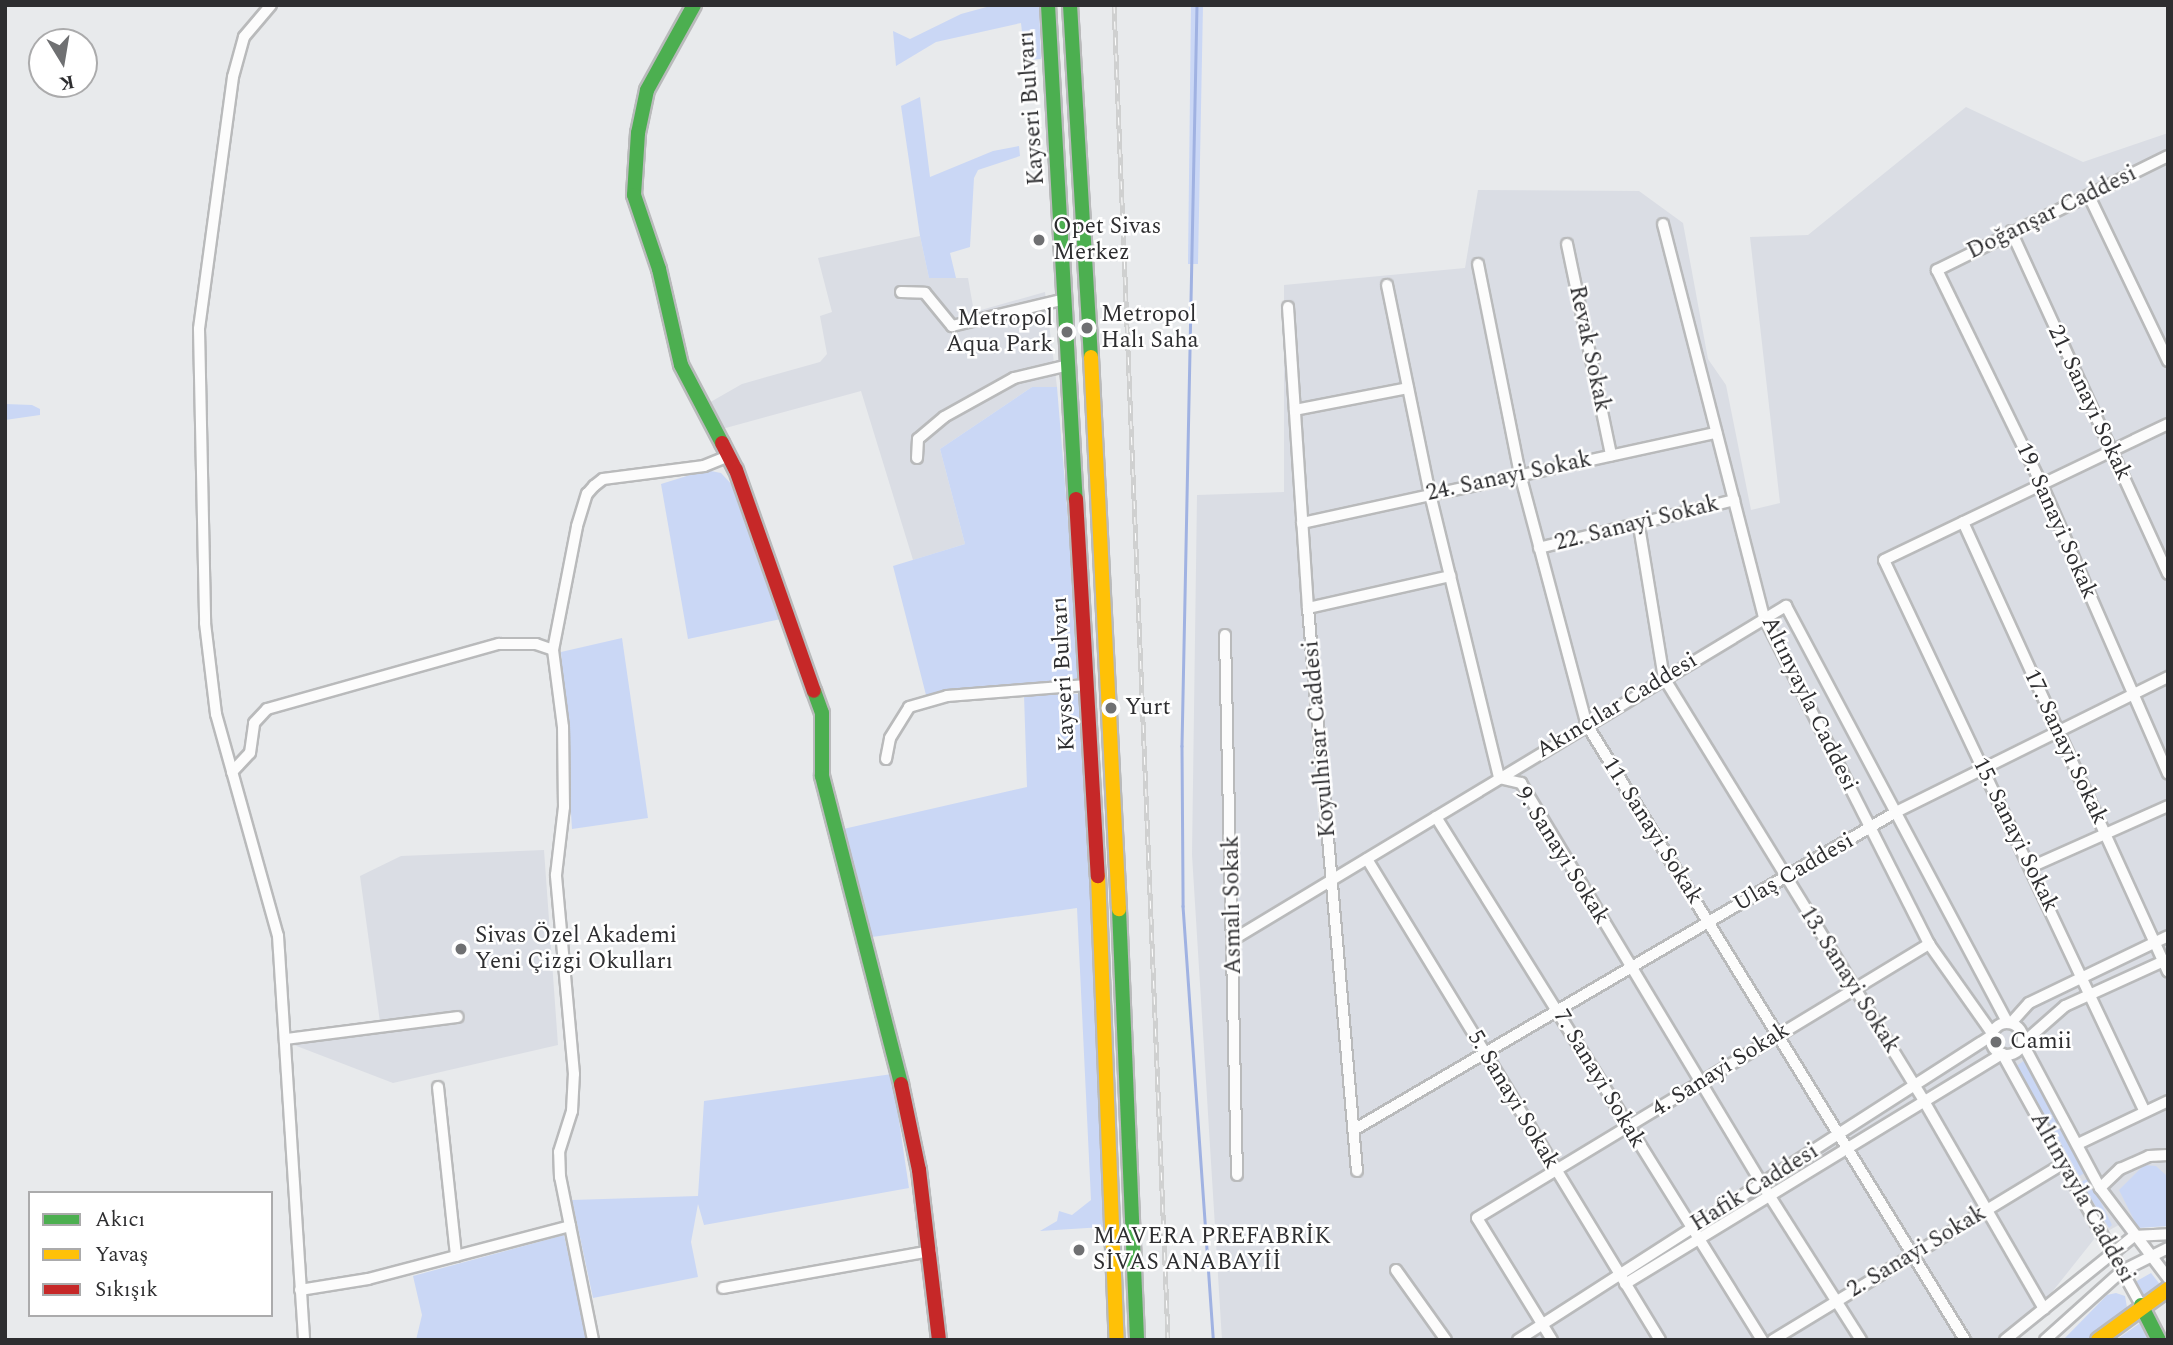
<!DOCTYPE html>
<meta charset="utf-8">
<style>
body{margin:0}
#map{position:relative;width:2173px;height:1345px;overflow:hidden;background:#e8eaec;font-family:Spectral,serif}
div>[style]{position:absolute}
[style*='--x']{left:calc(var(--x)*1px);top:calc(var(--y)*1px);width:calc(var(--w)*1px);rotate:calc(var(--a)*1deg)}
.built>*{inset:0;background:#dadde4}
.green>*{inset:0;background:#cad7f5}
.stream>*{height:2.5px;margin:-1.25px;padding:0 1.25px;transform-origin:1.25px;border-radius:1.25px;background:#a0b2e2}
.roads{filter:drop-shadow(2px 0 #b9babb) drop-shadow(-2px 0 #b9babb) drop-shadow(0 2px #b9babb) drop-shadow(0 -2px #b9babb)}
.street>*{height:10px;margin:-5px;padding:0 5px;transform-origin:5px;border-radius:5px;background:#fcfcfc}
.street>.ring{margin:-5px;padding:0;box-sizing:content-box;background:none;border:10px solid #fcfcfc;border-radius:50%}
.fast>*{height:14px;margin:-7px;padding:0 7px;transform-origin:7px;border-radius:7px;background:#4caf50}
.slow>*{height:14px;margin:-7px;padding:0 7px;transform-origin:7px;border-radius:7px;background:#ffc107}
.jam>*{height:14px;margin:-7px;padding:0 7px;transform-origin:7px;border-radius:7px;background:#c62828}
.rail>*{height:5px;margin-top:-2.5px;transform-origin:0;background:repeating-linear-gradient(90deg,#fff 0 8px,#cfd0d0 0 16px);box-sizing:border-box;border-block:2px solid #cfd0d0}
.dots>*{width:19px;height:19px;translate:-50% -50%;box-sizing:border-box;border:4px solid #fff;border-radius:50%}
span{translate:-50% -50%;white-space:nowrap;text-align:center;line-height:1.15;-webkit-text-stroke:5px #fff;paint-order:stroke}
.street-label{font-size:23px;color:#2e2e30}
.poi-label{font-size:23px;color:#2e2e30}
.left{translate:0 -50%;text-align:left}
.right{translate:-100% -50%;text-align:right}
.frame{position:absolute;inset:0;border:7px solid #2e2e30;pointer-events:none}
.legend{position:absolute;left:28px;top:1191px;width:245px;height:126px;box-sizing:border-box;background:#fff;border:2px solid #ababac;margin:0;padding:9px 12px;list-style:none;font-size:21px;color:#2e2e30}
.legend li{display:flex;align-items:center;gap:14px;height:35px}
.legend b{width:35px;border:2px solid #ababac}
.north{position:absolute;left:28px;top:28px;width:70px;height:70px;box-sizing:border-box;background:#fff;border:2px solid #ababac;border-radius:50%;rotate:169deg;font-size:19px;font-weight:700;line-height:28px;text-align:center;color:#2e2e30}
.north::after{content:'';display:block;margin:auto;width:24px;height:32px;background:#6f7072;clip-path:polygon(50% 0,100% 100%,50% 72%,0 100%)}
</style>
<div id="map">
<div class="built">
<div style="clip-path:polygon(1966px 107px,2083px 162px,2168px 133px,2168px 1215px,2128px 1220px,2095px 1238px,2014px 1340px,1222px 1340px,1192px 855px,1197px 495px,1284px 492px,1284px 285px,1465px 268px,1478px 190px,1639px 191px,1683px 223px,1708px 359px,1726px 385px,1751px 510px,1780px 503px,1750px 237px,1808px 235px)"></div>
<div style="clip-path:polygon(920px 236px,929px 278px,968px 278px,974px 312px,1045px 292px,1057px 387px,1032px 387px,940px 449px,965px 544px,913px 560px,861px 391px,722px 429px,707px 404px,742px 384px,820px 362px,827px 354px,820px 316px,832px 312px,818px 258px)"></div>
<div style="clip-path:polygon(544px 850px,558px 1045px,393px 1083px,294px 1045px,293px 1033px,380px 1022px,360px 876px,401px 856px)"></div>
</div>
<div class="green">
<div style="clip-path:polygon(994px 5px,1039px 5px,1041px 59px,1025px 60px,1021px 23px,936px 42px,896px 66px,893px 31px,910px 39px,961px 14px)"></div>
<div style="clip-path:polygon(1191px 5px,1203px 5px,1198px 264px,1188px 264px)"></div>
<div style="clip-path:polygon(920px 97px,930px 177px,993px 151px,1019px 146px,1020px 156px,978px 170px,974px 178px,970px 247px,950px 253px,956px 278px,929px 278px,920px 236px,901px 106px)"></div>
<div style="clip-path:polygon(1032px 387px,1057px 387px,1081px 678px,926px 695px,893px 566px,965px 544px,940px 449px)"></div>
<div style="clip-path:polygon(5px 404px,32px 405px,40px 409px,40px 415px,5px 420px)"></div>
<div style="clip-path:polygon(706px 470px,721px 473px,735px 488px,781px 619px,688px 639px,661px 484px)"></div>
<div style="clip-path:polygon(622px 638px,648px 818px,572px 829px,561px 652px)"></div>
<div style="clip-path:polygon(1082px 694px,1103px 1227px,1040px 1231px,1057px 1221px,1059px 1211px,1072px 1215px,1091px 1200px,1077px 908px,865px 938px,839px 830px,1027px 787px,1024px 695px)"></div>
<div style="clip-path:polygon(2029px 1057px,2086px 1172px,2078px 1177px,2014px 1068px)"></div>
<div style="clip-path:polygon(892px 1074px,909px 1188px,704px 1225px,698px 1204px,691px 1242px,698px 1277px,593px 1298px,572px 1200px,698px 1196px,704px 1101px)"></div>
<div style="clip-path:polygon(2144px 1165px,2156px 1166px,2168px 1177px,2168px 1226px,2138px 1228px,2119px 1190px)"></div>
<div style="clip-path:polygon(2089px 1178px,2112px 1225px,2109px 1228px,2081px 1182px)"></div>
<div style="clip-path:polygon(564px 1235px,588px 1340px,416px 1340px,422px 1315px,413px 1276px)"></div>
<div style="clip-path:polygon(2151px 1273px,2162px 1287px,2145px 1298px,2135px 1282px)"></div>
<div style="clip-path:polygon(2116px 1293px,2125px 1296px,2128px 1313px,2092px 1340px,2063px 1340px,2107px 1295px)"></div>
<div style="clip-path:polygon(2140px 1323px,2148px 1340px,2116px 1340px)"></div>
</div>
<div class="stream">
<div style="--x:1197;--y:5;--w:741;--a:91.16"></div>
<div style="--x:1182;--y:746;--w:160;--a:89.6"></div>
<div style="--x:1183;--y:906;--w:435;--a:86"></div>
</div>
<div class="roads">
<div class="street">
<div style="--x:271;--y:5;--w:42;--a:130.2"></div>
<div style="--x:244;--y:37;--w:41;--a:105.4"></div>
<div style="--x:233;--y:77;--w:254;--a:97.7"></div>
<div style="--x:199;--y:329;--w:294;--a:88.8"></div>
<div style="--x:205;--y:623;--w:92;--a:83.1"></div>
<div style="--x:216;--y:714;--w:230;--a:74.4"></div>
<div style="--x:278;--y:936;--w:405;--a:86.3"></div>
<div style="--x:2168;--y:156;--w:258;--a:153.7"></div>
<div style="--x:1937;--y:270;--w:239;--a:64"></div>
<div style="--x:2042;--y:485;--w:315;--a:66.4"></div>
<div style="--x:2089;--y:196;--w:183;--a:64.4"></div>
<div style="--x:1663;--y:224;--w:406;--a:75.6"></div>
<div style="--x:1764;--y:617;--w:366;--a:63.2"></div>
<div style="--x:1929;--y:944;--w:109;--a:54.7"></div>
<div style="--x:2011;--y:231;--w:377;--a:65.4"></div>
<div style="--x:1567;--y:244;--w:216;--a:78.2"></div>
<div style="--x:1478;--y:264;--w:214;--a:78.7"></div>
<div style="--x:1520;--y:474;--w:260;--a:75.1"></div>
<div style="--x:1587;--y:725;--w:722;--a:58.42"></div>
<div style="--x:1387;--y:285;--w:213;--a:78.4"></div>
<div style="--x:1430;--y:494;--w:292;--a:76.3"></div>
<div style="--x:1499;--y:778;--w:23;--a:13"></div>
<div style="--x:1521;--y:783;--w:468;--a:59"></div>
<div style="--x:1762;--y:1184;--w:185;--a:57.6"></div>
<div style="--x:901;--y:292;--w:24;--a:2"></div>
<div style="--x:925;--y:293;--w:43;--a:50.7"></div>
<div style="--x:952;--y:326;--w:116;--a:-13.4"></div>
<div style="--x:1288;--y:307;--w:302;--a:86.2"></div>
<div style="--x:1308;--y:608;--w:565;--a:85.03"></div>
<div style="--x:1295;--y:410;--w:115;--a:-11"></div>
<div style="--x:917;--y:458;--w:19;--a:-87"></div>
<div style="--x:918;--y:439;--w:34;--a:-40"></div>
<div style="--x:944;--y:417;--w:80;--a:-29.1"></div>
<div style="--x:1014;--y:378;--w:57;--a:-13.3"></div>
<div style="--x:1963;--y:522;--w:494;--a:65.5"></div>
<div style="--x:1302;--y:523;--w:424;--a:-12.3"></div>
<div style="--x:1639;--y:526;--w:154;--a:80.7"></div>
<div style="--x:1664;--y:678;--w:497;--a:58.4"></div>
<div style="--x:1924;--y:1101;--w:240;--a:60"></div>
<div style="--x:1539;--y:548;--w:201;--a:-13.8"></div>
<div style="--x:1308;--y:608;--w:146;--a:-12.7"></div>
<div style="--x:1225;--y:635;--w:540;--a:88.73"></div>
<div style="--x:886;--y:759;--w:21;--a:-79"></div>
<div style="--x:890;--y:738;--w:36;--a:-58"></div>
<div style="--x:909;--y:707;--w:40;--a:-16"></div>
<div style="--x:947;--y:696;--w:140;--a:-4.5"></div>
<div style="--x:232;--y:772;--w:26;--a:-47"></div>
<div style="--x:250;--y:753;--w:30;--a:-82"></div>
<div style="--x:254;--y:723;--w:19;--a:-47"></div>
<div style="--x:267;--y:709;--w:241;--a:-15.7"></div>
<div style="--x:499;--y:644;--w:37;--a:0"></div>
<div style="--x:536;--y:644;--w:18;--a:19"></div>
<div style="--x:1436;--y:817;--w:616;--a:58.06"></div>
<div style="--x:1367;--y:859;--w:563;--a:58.65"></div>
<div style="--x:2031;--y:867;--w:150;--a:-24"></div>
<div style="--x:1234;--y:939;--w:645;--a:-31.1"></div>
<div style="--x:1786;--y:606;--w:472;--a:62"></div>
<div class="ring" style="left:1991px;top:1023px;width:22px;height:22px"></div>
<div style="--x:2011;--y:1023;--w:27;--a:-48"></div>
<div style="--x:2029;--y:1003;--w:154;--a:-25.7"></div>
<div style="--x:286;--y:1039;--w:173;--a:-7.3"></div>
<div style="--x:2023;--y:1043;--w:56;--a:-41.4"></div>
<div style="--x:2065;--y:1006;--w:111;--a:-24.5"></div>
<div style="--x:2023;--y:1044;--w:163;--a:61.9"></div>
<div style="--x:2100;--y:1188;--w:113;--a:52.9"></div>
<div style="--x:2003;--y:1055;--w:286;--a:61.1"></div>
<div style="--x:438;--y:1087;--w:170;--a:83.9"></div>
<div style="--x:2144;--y:1110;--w:608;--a:-115.3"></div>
<div style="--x:1884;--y:560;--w:315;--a:-25.6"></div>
<div style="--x:1357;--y:1128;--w:625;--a:-30.38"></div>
<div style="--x:1896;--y:812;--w:304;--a:-26.4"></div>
<div style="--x:2078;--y:1144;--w:100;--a:-25.5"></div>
<div style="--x:2100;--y:1188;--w:28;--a:-44"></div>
<div style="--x:2120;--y:1169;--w:32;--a:-24"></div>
<div style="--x:2149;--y:1156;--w:19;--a:-3"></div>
<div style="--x:1396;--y:1270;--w:86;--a:54.5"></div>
<div style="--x:1625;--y:1284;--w:442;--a:-31.4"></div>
<div style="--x:723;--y:1288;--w:211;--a:-10.1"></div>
<div style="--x:300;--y:1290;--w:69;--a:-9.2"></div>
<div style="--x:368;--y:1279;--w:209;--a:-14.7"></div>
<div style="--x:593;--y:1340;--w:166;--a:-101.4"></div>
<div style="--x:560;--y:1177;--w:25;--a:-92"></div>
<div style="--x:559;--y:1152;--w:43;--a:-72.4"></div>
<div style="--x:572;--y:1111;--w:37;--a:-87"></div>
<div style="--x:574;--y:1074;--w:200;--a:-95.2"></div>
<div style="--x:556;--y:875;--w:68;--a:-83.3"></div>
<div style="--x:564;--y:807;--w:80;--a:-90.7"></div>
<div style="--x:563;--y:727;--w:78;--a:-97.4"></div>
<div style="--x:553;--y:650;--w:126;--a:-79"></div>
<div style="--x:577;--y:526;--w:34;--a:-73"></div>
<div style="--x:587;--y:494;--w:11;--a:-49"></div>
<div style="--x:594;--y:486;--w:11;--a:-38"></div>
<div style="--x:603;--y:479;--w:102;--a:-7.3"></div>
<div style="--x:704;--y:466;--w:24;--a:-22"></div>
<div style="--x:1518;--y:1340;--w:562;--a:-32.73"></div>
<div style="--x:1552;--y:1340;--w:143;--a:-121.6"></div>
<div style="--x:1477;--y:1218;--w:529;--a:-31.22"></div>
<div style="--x:1773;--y:1340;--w:337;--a:-31.3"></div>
<div style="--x:2005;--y:1340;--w:166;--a:-38.9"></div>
<div style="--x:2134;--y:1236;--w:34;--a:-3"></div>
<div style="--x:2045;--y:1340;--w:103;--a:-41.9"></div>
<div style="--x:2122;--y:1271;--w:51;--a:-26.6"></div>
</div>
<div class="fast">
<div style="--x:694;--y:5;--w:97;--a:118.9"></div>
<div style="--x:647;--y:90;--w:44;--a:101.8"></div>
<div style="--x:638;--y:133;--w:62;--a:93.7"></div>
<div style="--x:634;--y:195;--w:78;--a:71.3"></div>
<div style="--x:659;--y:269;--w:98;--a:77.1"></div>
<div style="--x:681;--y:365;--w:88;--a:62.3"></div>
<div style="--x:1048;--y:5;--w:495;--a:86.8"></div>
<div style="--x:1070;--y:5;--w:353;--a:86.6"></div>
<div style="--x:814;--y:691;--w:23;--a:70"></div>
<div style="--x:822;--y:713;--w:63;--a:90"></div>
<div style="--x:822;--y:776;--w:318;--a:75.6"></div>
<div style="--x:1119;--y:909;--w:431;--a:87.6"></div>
<div style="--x:2141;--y:1305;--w:39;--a:63"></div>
</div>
<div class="slow">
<div style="--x:1091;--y:357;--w:553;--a:87.1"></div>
<div style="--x:1098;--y:876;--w:464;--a:87.7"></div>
<div style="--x:2098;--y:1340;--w:87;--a:-36.1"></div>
</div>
<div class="jam">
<div style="--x:722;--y:443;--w:30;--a:63"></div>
<div style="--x:736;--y:470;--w:234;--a:70.6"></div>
<div style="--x:1076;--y:499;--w:378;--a:86.7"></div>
<div style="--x:901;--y:1084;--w:88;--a:78.2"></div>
<div style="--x:919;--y:1170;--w:171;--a:83.3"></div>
</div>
</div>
<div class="rail">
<div style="--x:1114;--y:5;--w:1336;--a:87.68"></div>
</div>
<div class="dots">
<div style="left:1039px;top:240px;background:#6f7072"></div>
<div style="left:1087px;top:328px;background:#6f7072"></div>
<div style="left:1067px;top:332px;background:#6f7072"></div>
<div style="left:1111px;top:708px;background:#6f7072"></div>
<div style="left:461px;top:949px;background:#6f7072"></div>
<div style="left:1996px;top:1042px;background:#6f7072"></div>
<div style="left:1079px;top:1250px;background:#6f7072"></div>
</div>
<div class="street-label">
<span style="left:1032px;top:108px;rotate:-94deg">Kayseri Bulvarı</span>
<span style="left:2052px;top:213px;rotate:-26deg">Doğanşar Caddesi</span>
<span style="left:1589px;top:349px;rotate:78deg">Revak Sokak</span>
<span style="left:2089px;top:403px;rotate:65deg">21. Sanayi Sokak</span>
<span style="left:1509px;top:477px;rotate:-12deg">24. Sanayi Sokak</span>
<span style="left:2056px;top:521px;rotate:66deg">19. Sanayi Sokak</span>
<span style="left:1637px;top:524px;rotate:-14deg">22. Sanayi Sokak</span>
<span style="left:1064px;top:674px;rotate:-93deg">Kayseri Bulvarı</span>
<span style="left:1809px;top:704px;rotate:64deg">Altınyayla Caddesi</span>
<span style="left:1617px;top:706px;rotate:-31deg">Akıncılar Caddesi</span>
<span style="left:1320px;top:739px;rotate:-95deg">Koyulhisar Caddesi</span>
<span style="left:2065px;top:747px;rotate:65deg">17. Sanayi Sokak</span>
<span style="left:1652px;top:831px;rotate:58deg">11. Sanayi Sokak</span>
<span style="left:2015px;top:835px;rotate:64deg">15. Sanayi Sokak</span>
<span style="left:1562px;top:856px;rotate:58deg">9. Sanayi Sokak</span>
<span style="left:1794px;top:873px;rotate:-30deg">Ulaş Caddesi</span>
<span style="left:1233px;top:905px;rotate:-91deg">Asmalı Sokak</span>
<span style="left:1849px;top:980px;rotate:58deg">13. Sanayi Sokak</span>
<span style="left:1721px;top:1070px;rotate:-32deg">4. Sanayi Sokak</span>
<span style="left:1599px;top:1079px;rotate:59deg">7. Sanayi Sokak</span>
<span style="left:1513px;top:1100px;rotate:59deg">5. Sanayi Sokak</span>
<span style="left:1755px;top:1188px;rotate:-32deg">Hafik Caddesi</span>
<span style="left:2082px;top:1198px;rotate:61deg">Altınyayla Caddesi</span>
<span style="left:1917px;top:1252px;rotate:-31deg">2. Sanayi Sokak</span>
</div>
<div class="poi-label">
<span class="left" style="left:1053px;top:240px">Opet Sivas<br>Merkez</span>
<span class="left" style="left:1101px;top:328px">Metropol<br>Halı Saha</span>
<span class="right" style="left:1053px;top:332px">Metropol<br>Aqua Park</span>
<span class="left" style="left:1125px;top:708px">Yurt</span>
<span class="left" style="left:475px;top:949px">Sivas Özel Akademi<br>Yeni Çizgi Okulları</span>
<span class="left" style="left:2010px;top:1042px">Camii</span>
<span class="left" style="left:1093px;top:1250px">MAVERA PREFABRİK<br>SİVAS ANABAYİİ</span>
</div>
<div class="frame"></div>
<ul class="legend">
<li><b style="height:9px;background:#4caf50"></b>Akıcı</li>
<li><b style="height:9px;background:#ffc107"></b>Yavaş</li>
<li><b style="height:9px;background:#c62828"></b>Sıkışık</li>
</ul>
<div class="north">K</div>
</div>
